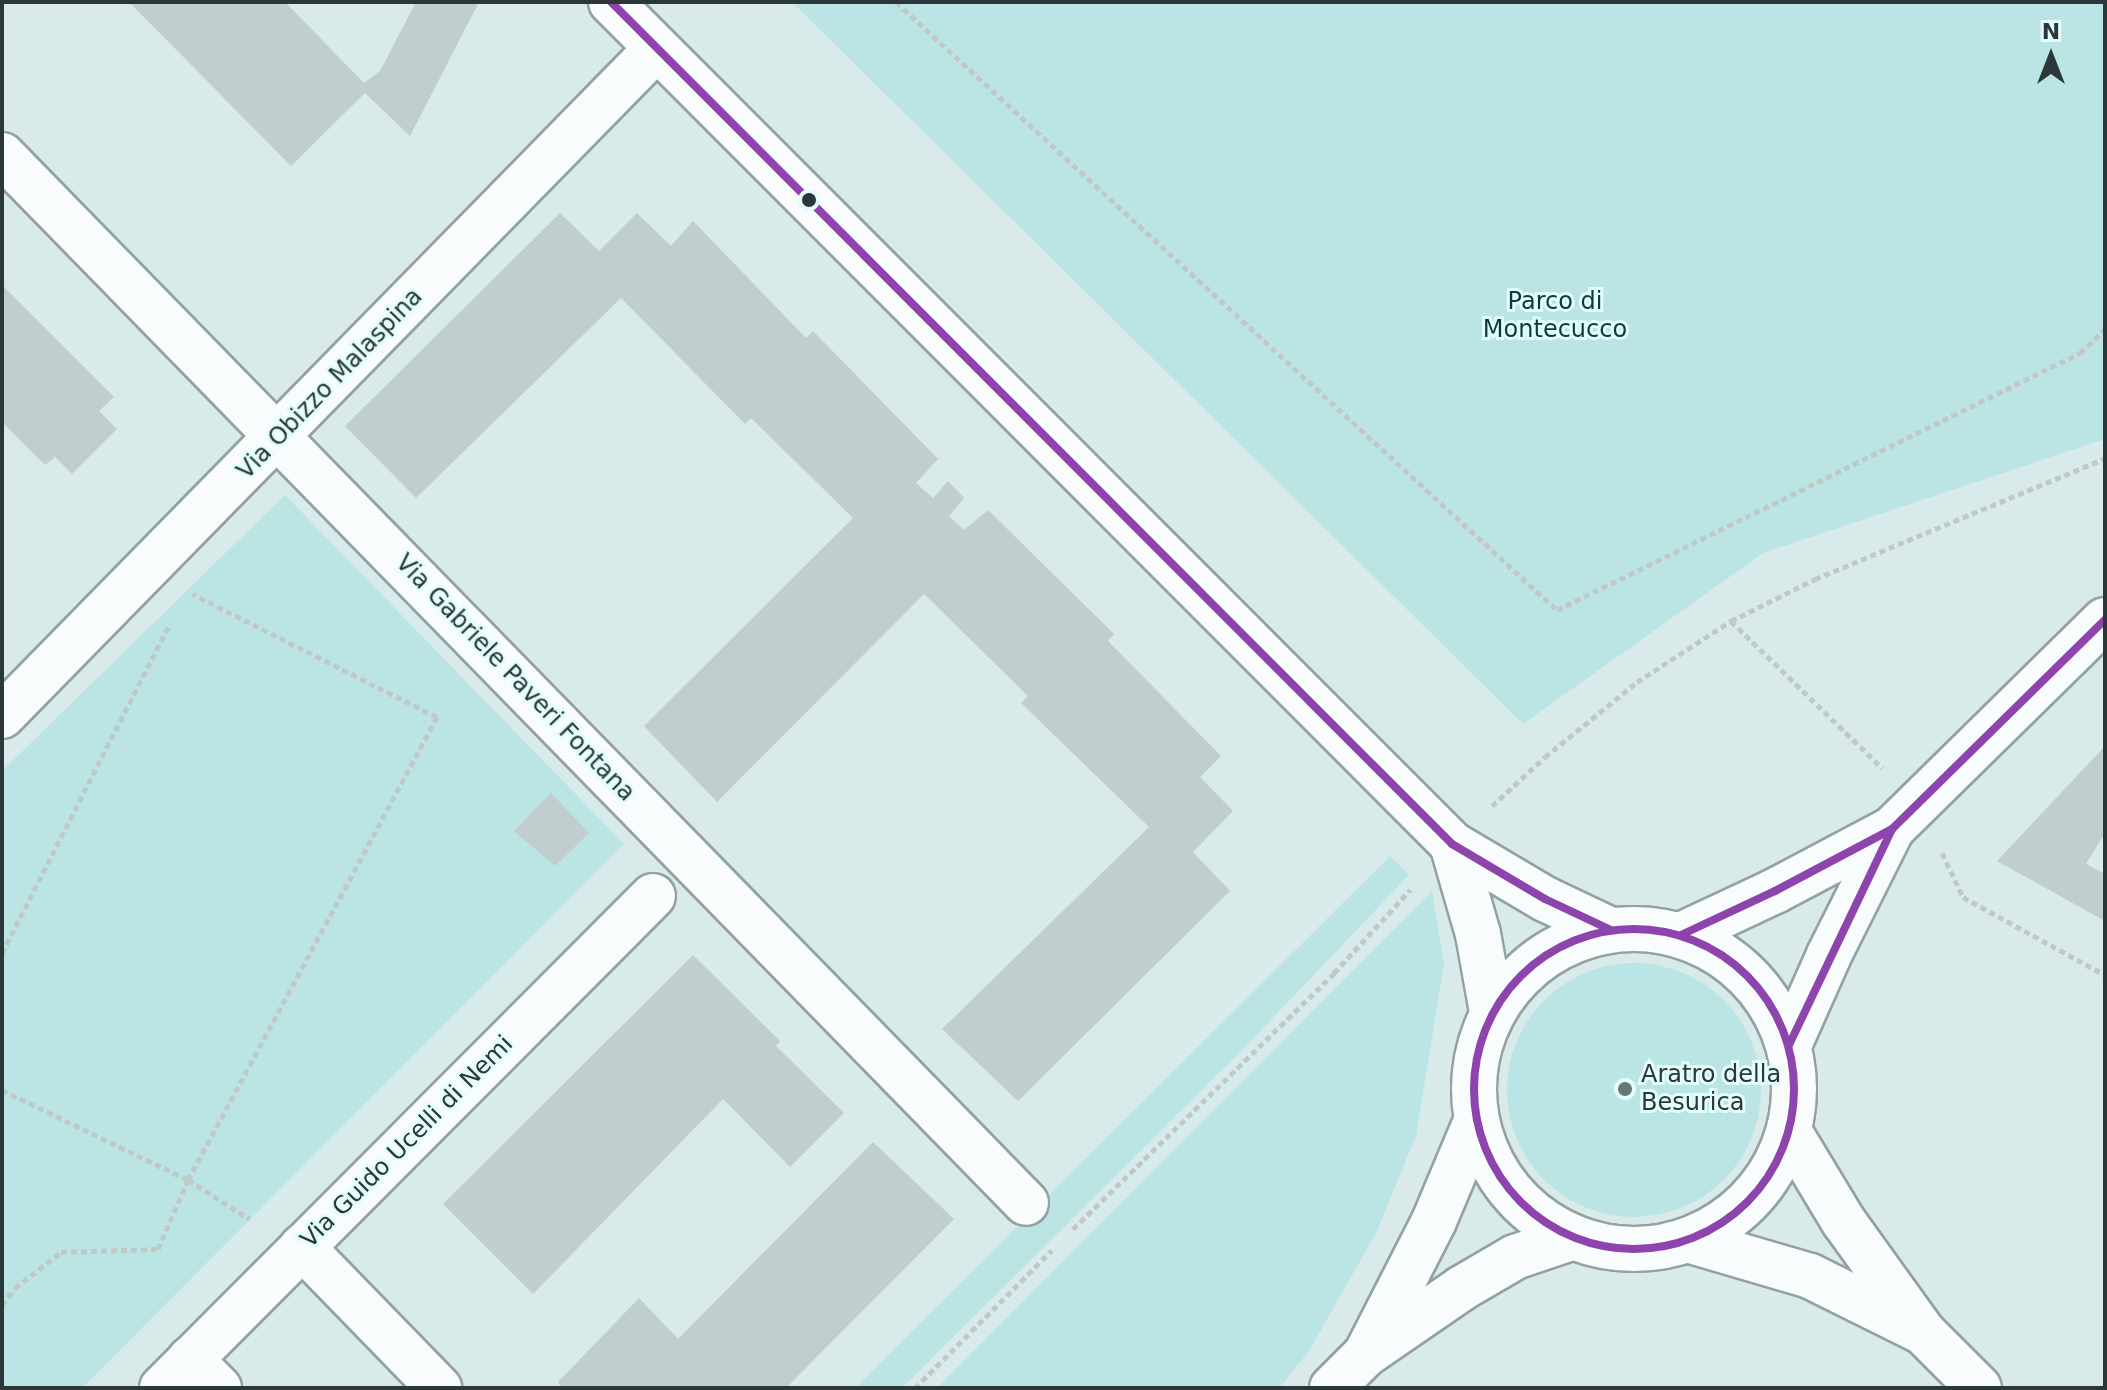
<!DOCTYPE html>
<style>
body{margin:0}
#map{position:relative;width:2107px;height:1390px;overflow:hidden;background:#d8eaea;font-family:"DejaVu Sans",sans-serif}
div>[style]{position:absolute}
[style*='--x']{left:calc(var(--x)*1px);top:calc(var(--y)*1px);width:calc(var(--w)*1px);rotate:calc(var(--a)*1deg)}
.green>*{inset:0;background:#bbe4e5}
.round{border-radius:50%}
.building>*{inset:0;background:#c0cecf}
.path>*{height:5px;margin-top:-2.5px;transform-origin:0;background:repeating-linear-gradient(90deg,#c1c8c8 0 6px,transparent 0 10px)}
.roads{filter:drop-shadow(2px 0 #93a1a1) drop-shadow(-2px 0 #93a1a1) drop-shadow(0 2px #93a1a1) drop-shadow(0 -2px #93a1a1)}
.minor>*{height:44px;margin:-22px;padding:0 22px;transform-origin:22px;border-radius:22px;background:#f9fcfc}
.major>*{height:44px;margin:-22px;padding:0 22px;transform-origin:22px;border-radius:22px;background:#f9fcfc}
.major>.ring{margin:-22px;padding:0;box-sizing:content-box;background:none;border:44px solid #f9fcfc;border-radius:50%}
.bus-1>*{height:8px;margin:-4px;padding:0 4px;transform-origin:4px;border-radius:4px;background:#8e44ad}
.bus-1>.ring{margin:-4px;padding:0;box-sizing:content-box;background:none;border:8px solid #8e44ad;border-radius:50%}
.dots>*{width:22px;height:22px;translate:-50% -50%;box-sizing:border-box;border:4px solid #e3fdfd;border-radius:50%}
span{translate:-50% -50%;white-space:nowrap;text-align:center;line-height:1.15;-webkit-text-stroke:6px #e3fdfd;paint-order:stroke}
.park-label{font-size:24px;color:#0c3a3b}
.street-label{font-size:24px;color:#2b3738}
.poi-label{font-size:24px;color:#2b3738}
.left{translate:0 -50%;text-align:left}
.frame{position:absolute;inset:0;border:4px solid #2b3738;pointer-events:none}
.north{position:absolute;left:2011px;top:16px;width:80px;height:80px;-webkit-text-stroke:6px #e3fdfd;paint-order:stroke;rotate:0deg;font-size:22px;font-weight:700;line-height:32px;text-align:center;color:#2b3738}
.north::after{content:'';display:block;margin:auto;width:28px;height:36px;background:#2b3738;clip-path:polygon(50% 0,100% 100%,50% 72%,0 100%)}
</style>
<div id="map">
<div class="green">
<div style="clip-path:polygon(792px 2px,2105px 2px,2105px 439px,1763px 553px,1523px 724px)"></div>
<div style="clip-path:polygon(285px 495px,624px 844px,82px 1388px,2px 1388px,2px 771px)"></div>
<div style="clip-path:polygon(1390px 856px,1409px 875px,1244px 1048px,902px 1388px,855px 1388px)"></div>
<div style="clip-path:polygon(1432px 891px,1444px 964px,1416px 1136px,1376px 1233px,1309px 1351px,1279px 1388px,937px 1388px)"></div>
<div class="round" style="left:1507px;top:963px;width:254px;height:254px"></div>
</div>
<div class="building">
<div style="clip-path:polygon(129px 2px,285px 2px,364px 83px,380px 71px,416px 2px,479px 2px,410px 136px,365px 93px,291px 166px)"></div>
<div style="clip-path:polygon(560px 213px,599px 251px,637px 213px,671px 246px,693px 221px,806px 338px,813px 331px,938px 459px,916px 483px,933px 498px,948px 481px,964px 498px,949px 516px,964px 530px,988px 510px,1114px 634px,1108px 641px,1221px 756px,1200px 777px,1233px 811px,1193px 852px,1230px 891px,1018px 1101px,942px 1029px,1149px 827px,1021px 703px,1028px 696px,924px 594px,717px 802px,644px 726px,853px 518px,751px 418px,745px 424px,621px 298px,416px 498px,345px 426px)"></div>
<div style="clip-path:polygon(2px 285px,114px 397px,99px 411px,117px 429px,72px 474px,55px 457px,45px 465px,2px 422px)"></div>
<div style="clip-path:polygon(2105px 746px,2105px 833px,2086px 864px,2105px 874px,2105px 921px,1997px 861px)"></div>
<div style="clip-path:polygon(551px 793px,589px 833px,555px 866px,514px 831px)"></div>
<div style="clip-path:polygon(693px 955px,780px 1041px,776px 1046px,844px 1113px,790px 1167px,723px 1099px,533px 1294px,443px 1204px)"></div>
<div style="clip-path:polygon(873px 1142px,954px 1219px,786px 1388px,563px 1388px,558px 1382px,639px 1298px,678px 1339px)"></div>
</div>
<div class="path">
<div style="--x:896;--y:2;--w:898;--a:42.61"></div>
<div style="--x:1557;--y:610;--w:583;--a:-26.17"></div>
<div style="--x:2080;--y:353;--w:35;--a:-44"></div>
<div style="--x:1731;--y:621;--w:211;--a:44.2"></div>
<div style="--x:1492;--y:806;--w:72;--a:-42.8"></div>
<div style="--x:1545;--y:757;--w:119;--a:-39.2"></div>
<div style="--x:1637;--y:682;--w:112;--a:-33"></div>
<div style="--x:1731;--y:621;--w:94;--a:-26.6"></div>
<div style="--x:1815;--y:579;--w:314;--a:-22.6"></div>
<div style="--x:1942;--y:853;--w:49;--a:64.5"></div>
<div style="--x:1963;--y:897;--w:162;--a:28.8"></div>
<div style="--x:2;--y:953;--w:370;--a:-63"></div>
<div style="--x:2;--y:1090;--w:207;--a:25.8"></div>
<div style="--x:188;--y:1180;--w:526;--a:-61.73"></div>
<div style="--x:437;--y:717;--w:274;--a:-153.3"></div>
<div style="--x:1073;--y:1229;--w:366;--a:-44.4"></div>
<div style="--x:1334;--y:973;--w:113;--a:-47.5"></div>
<div style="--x:2;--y:1305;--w:21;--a:-53"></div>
<div style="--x:15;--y:1288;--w:58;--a:-38"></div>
<div style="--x:61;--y:1252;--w:97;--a:-1.8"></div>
<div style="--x:158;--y:1249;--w:75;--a:-66.5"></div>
<div style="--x:188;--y:1180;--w:73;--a:32.2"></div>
<div style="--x:915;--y:1388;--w:194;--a:-45.2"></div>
</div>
<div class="roads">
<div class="minor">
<div style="--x:611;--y:2;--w:1190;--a:45.03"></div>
<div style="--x:1452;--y:844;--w:108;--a:30.6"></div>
<div style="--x:1545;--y:899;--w:73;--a:25.2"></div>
<div style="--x:2;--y:155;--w:1465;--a:45.66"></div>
<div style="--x:2;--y:716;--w:934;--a:-45.56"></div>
<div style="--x:1452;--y:844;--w:94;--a:73.9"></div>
<div style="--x:1478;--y:934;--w:79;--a:79.8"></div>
<div style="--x:302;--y:1247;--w:197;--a:45.8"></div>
<div style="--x:190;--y:1359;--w:41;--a:45"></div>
<div style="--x:162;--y:1388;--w:695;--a:-45.06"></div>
</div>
<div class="major">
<div class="ring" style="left:1474px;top:929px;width:276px;height:276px"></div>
<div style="--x:1681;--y:935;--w:104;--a:-25.1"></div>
<div style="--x:1775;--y:891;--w:132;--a:-27.9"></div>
<div style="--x:1892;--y:829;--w:298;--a:-44.5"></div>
<div style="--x:1789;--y:1045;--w:98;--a:-66"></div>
<div style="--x:1829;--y:955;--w:141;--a:-63.4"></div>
<div style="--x:1789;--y:1131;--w:106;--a:58.9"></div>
<div style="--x:1844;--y:1222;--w:135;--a:54.3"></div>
<div style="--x:1923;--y:1332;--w:79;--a:45"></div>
<div style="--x:1687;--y:1240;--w:128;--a:16.3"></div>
<div style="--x:1810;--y:1276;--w:122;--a:26.4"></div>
<div style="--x:1368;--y:1350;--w:145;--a:-62.9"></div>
<div style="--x:1434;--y:1221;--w:108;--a:-67.2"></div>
<div style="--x:1332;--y:1388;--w:48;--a:-45"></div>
<div style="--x:1366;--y:1354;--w:116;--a:-34.5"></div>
<div style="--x:1462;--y:1288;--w:61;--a:-30.3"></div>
<div style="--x:1515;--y:1257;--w:62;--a:-18.7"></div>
</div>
</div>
<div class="bus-1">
<div style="--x:611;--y:2;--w:1190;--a:45.03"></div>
<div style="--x:1452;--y:844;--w:108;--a:30.6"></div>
<div style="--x:1545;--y:899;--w:73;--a:25.2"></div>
<div class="ring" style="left:1474px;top:929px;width:312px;height:312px"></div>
<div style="--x:1681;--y:935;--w:104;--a:-25.1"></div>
<div style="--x:1775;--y:891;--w:132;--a:-27.9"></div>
<div style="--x:1892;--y:829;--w:298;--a:-44.5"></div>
<div style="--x:1789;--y:1045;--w:239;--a:-64.5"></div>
</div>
<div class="dots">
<div style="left:809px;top:200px;background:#2b3738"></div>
<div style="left:1625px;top:1089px;background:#687676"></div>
</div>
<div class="park-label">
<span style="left:1555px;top:316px">Parco di<br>Montecucco</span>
</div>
<div class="street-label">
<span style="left:330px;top:384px;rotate:-46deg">Via Obizzo Malaspina</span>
<span style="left:515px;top:678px;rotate:46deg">Via Gabriele Paveri Fontana</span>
<span style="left:407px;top:1142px;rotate:-45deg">Via Guido Ucelli di Nemi</span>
</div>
<div class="poi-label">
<span class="left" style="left:1641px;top:1089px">Aratro della<br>Besurica</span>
</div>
<div class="frame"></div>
<div class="north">N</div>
</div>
